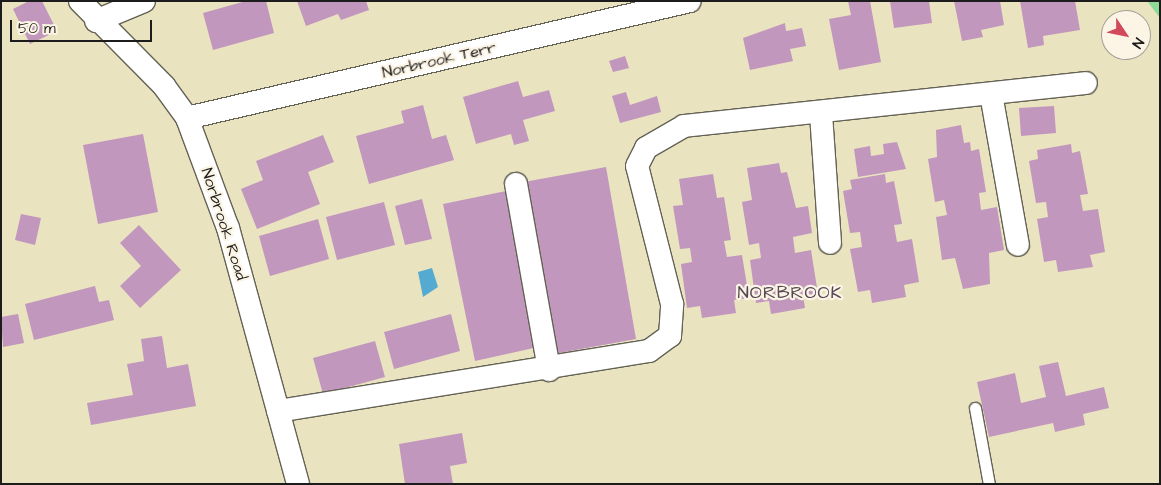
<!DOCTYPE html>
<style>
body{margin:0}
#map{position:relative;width:1161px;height:485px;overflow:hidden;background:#eae3c0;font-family:"Architects Daughter",sans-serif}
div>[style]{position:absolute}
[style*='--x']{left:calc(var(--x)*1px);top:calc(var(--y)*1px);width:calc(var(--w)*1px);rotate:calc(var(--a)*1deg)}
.green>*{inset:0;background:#8eda97}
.water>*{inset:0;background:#54aad0}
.building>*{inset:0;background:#c197bd}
.roads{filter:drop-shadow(1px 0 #646255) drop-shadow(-1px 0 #646255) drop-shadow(0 1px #646255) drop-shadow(0 -1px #646255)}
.service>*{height:11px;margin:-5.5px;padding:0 5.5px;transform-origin:5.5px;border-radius:5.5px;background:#fff}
.minor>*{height:22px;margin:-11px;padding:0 11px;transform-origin:11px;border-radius:11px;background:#fff}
span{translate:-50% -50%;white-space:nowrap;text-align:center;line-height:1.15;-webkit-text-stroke:4.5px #fcf5e5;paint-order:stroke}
.street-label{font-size:16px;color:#1c1c1c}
.neighbourhood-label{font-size:18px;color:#564754;letter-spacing:1px}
.frame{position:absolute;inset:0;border:2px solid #1c1c1c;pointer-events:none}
.north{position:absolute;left:1101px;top:10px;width:50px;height:50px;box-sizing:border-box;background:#fcf5e5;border:1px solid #a29e95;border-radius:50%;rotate:124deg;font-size:14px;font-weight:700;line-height:20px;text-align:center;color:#1c1c1c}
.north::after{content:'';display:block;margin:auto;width:18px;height:22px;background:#d1495b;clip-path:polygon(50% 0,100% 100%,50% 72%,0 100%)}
.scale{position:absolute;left:10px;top:20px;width:142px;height:22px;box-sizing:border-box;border:2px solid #1c1c1c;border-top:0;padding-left:6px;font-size:15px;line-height:18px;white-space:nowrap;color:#1c1c1c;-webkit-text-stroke:4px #fcf5e5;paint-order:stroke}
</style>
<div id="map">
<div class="green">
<div style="clip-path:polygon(1147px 1px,1160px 1px,1160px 18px)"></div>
</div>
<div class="water">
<div style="clip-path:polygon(432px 268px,438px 287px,423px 297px,418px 272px)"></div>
</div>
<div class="building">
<div style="clip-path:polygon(29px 1px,42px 1px,57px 31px,30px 44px,13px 9px)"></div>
<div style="clip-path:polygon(246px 1px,266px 1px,274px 33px,213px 50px,203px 13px)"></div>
<div style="clip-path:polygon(297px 1px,366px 1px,369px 10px,341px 20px,338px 14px,306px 26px)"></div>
<div style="clip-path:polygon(848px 1px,870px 1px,881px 62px,839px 70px,829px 19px,851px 15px)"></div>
<div style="clip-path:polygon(890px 1px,929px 1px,932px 23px,894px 28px)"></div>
<div style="clip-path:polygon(954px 1px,1000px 1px,1004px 25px,981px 30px,983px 37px,962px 41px)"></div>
<div style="clip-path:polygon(1020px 1px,1075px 1px,1080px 30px,1043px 36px,1044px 45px,1028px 48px)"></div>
<div style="clip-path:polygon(785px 23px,786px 31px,802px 28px,806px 46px,790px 49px,793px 61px,750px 70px,743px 38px)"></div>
<div style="clip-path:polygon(625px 56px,629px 68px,613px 72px,609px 61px)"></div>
<div style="clip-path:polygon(518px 81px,523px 97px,549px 90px,555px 111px,523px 120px,529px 141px,514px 145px,511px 134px,476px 144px,463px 97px)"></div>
<div style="clip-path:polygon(626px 92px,630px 105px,657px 96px,661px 112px,620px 123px,612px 96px)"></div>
<div style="clip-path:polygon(423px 105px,432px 139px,446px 135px,454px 160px,369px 184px,356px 136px,404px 123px,401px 111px)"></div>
<div style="clip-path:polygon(1054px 106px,1056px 133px,1021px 136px,1019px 108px)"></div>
<div style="clip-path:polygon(961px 125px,964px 143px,970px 142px,971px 151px,979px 149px,986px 192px,979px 193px,981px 210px,997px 207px,1004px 250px,989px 253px,990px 284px,963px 289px,955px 258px,942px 260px,936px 217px,947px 215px,944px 200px,935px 202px,928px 159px,937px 157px,936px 130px)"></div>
<div style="clip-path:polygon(143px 134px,158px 212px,98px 224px,83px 145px)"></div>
<div style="clip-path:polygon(323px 135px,334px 162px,308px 172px,320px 204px,257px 229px,241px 189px,263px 180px,256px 161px)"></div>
<div style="clip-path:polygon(897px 142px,906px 169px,858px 177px,854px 149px,870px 146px,871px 156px,884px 154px,883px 144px)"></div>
<div style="clip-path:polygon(1071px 144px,1072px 153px,1080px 151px,1088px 194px,1080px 195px,1083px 211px,1098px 209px,1105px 252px,1090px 255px,1093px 267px,1058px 272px,1056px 260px,1044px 262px,1037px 219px,1048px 217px,1046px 202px,1036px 203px,1029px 161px,1038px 159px,1037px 150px)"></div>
<div style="clip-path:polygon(779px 163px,781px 173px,787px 172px,796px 208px,808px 206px,812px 233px,793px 237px,795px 253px,811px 250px,818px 294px,803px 296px,805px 308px,771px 314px,769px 301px,756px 303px,750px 260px,761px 258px,759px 243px,749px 245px,742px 202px,752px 200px,747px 168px)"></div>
<div style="clip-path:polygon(606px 167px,636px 339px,554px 354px,524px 182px)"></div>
<div style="clip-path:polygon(713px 174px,717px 198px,724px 197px,731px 240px,724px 241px,727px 257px,742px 255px,749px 298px,734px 300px,736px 313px,702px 318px,700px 306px,687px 308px,681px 264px,692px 262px,690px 248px,680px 249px,673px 206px,683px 205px,679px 179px)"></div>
<div style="clip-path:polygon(885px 174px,886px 183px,894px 181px,902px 224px,894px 225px,897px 242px,912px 239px,919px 282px,904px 285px,906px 297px,872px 303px,870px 290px,858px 292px,850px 249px,862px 247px,860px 232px,850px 233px,843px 191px,852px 189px,850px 180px)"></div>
<div style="clip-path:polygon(506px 191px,538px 347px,475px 361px,443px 204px)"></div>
<div style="clip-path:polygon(422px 199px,432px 239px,405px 245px,395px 206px)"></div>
<div style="clip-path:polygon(384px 202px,395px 245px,337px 260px,326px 217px)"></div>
<div style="clip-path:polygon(21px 214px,41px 218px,35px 245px,15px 240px)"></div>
<div style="clip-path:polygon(318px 219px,329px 259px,270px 276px,259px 236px)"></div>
<div style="clip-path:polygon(139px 225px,181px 270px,140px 308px,120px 286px,141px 266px,120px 243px)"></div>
<div style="clip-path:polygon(95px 286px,99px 302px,109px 300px,114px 320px,34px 340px,25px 304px)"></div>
<div style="clip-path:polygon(18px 314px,24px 343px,3px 347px,1px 317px)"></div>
<div style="clip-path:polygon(451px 314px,460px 351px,394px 369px,384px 332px)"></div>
<div style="clip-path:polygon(162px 336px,167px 368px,188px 364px,196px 406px,91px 425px,87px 403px,133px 395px,127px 364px,144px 361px,141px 339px)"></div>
<div style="clip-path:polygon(375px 341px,385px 377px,323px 394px,313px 358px)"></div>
<div style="clip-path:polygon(1058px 362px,1066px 396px,1104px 387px,1109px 408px,1083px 414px,1085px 425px,1055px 432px,1053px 423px,989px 437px,977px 382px,1015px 373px,1021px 403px,1046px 397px,1039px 366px)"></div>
<div style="clip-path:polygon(462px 433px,467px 463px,450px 466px,453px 484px,405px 484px,399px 444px)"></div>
</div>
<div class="roads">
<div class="service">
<div style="--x:975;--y:408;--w:77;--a:79.6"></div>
</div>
<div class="minor">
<div style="--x:80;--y:1;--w:120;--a:45.3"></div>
<div style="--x:164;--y:86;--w:39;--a:54"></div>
<div style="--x:187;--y:118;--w:117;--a:69.6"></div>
<div style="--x:228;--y:228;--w:265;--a:74.7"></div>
<div style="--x:96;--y:21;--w:52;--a:-22.6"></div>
<div style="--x:991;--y:94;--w:153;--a:79.9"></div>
<div style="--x:821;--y:114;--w:129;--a:86"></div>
<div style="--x:187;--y:118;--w:516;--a:-13.09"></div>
<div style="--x:516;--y:184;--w:189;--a:79.9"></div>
<div style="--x:278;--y:411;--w:376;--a:-9.2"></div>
<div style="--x:649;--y:351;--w:26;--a:-36"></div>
<div style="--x:670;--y:336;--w:32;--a:-86"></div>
<div style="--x:672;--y:304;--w:142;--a:-104.2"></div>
<div style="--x:637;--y:166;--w:20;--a:-63"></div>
<div style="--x:646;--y:148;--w:44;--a:-30.1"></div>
<div style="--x:684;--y:126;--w:404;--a:-6.1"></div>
</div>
</div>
<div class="street-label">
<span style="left:439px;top:60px;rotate:-13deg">Norbrook Terr</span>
<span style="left:224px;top:224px;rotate:72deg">Norbrook Road</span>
</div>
<div class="neighbourhood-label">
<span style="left:790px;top:293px">NORBROOK</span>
</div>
<div class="frame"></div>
<div class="north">N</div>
<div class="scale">50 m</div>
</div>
